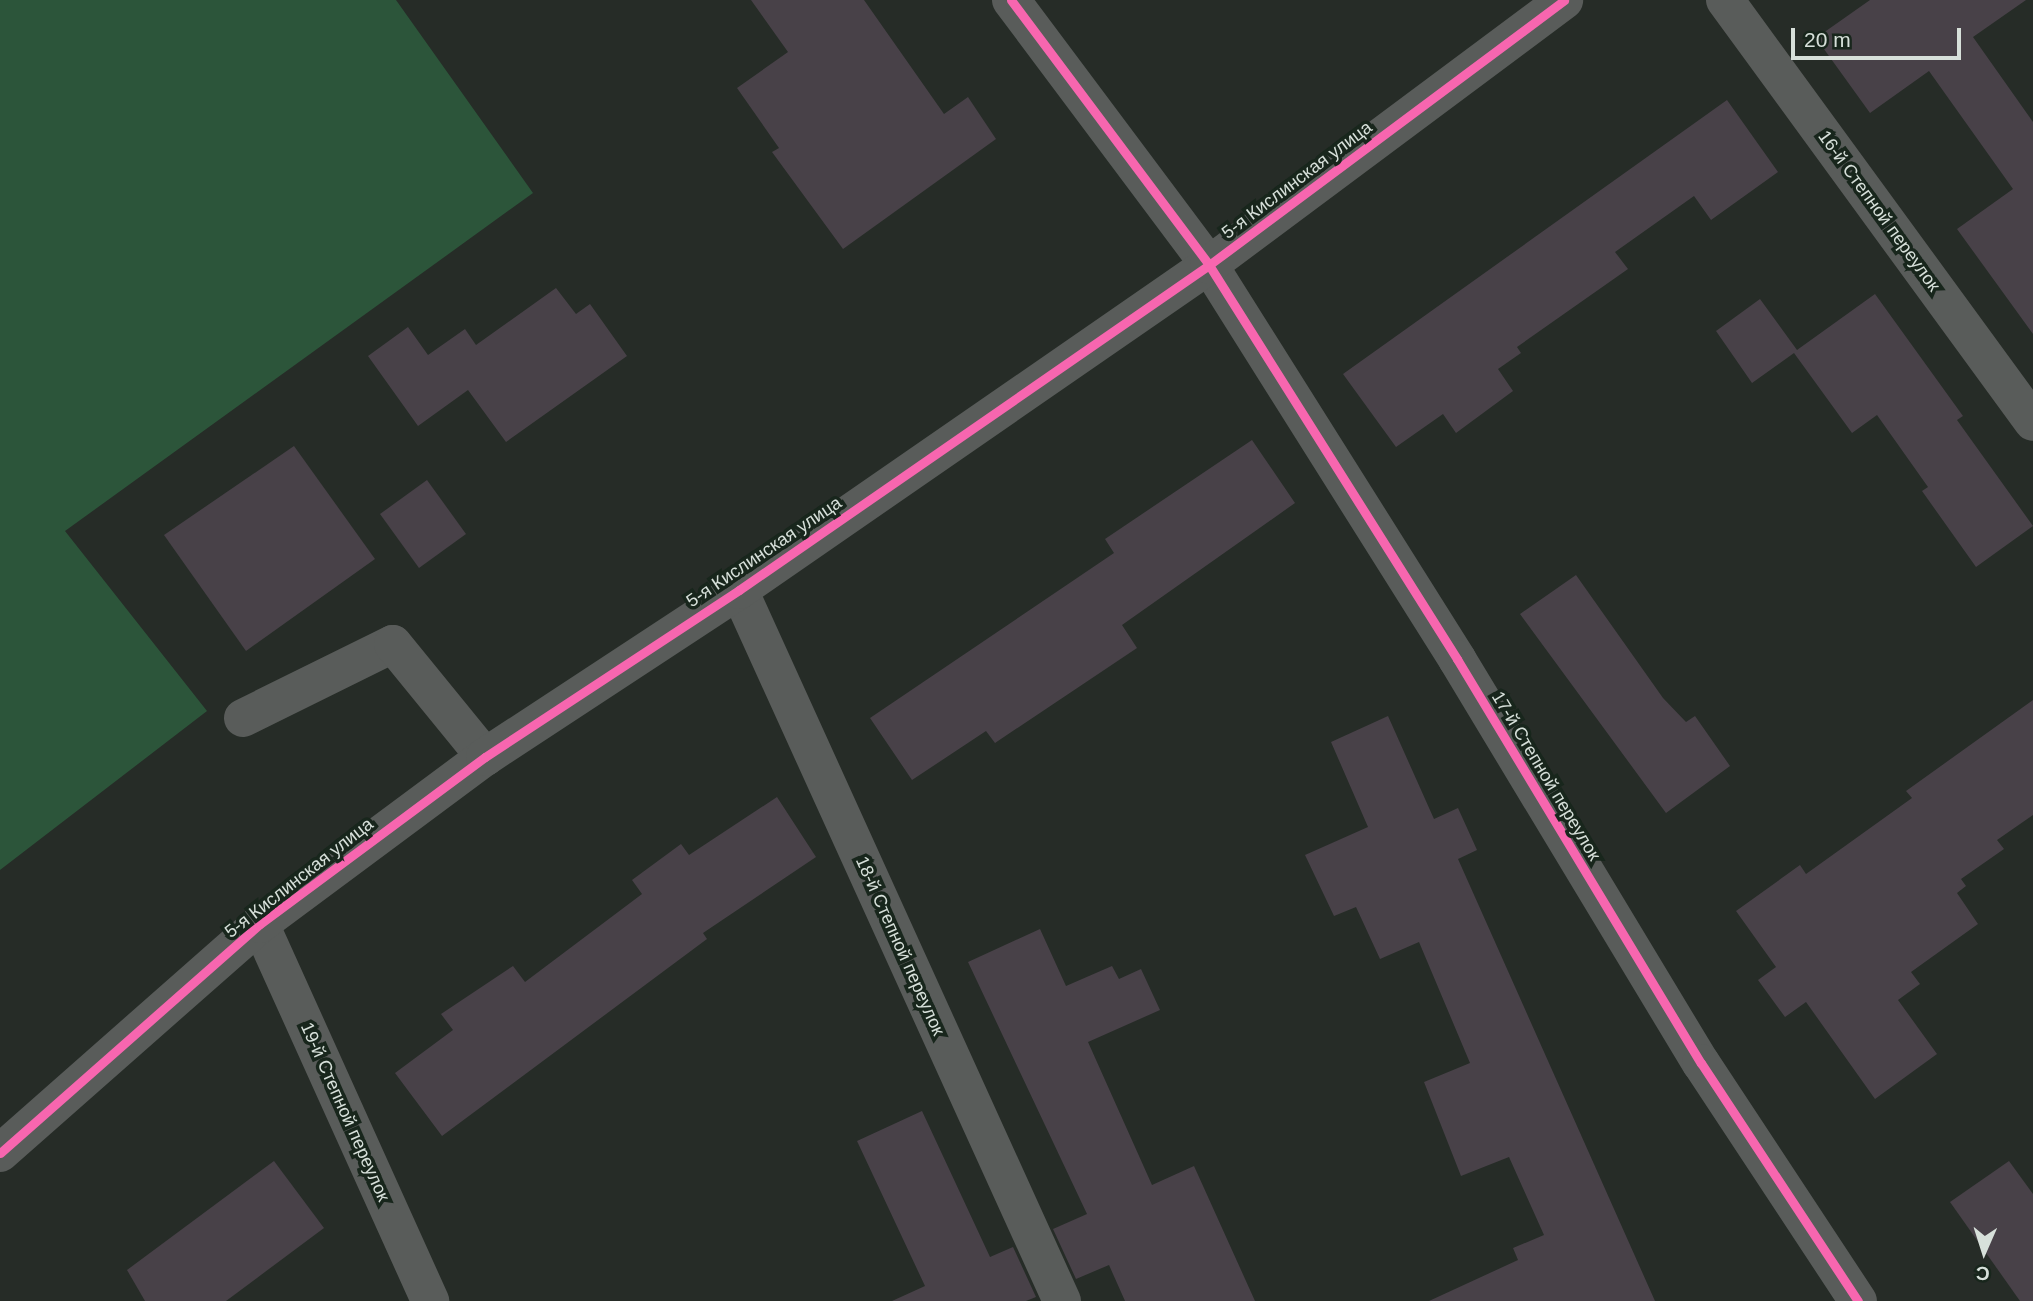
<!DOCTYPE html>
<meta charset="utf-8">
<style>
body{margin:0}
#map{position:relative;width:2033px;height:1301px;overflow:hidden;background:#262c27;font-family:Arial,sans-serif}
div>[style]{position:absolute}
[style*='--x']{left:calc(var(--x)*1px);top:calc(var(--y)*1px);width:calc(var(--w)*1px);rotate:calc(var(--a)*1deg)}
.green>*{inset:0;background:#2c553a}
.building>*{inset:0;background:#484148}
.minor>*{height:38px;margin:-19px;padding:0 19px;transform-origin:19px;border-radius:19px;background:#595c5a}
.cycleway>*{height:9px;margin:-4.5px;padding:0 4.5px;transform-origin:4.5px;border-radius:4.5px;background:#f766af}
span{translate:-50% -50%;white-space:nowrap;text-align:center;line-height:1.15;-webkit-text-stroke:7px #18261c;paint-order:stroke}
.street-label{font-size:18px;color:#d7e0da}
.north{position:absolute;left:1949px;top:1217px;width:70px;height:70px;-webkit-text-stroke:5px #18261c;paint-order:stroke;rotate:183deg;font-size:19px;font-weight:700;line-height:28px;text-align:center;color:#d7e0da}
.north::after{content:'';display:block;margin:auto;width:24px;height:32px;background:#d7e0da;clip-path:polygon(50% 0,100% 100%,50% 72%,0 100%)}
.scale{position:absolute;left:1791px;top:28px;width:170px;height:32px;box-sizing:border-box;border:4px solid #d7e0da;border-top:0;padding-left:9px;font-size:21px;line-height:24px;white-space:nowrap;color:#d7e0da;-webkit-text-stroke:5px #18261c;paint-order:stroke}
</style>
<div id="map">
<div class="green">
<div style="clip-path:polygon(0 0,396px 0,533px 193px,65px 531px,207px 711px,0 870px)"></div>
</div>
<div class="building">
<div style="clip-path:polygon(751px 0,864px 0,944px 114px,968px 97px,996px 139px,843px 249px,772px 152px,779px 148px,737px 88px,788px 52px)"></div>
<div style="clip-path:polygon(1870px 0,2026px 0,1973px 37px,2033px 122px,2033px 334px,1957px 229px,2013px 189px,1929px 71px,1870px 113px,1816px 38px)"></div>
<div style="clip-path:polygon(1727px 100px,1778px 172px,1711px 220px,1694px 196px,1615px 252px,1628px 269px,1517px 347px,1521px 353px,1498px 369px,1513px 391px,1456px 433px,1443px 414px,1396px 447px,1343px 374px)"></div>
<div style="clip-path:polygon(556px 288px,576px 314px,590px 304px,627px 356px,506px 442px,468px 390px,418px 426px,368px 356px,408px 327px,428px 355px,465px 329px,476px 345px)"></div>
<div style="clip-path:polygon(1875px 294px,1963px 416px,1957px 420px,2033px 526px,1976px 567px,1922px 491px,1928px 487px,1877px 415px,1852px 433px,1794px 353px,1752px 383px,1716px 331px,1760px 299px,1797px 350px)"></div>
<div style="clip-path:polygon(1252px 440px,1295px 503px,1122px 625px,1137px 648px,995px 743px,986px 731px,912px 780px,870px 718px,1114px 553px,1105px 539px)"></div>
<div style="clip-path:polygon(294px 446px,375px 559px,246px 651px,164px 535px)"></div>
<div style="clip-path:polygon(427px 480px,466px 534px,419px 568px,380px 514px)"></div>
<div style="clip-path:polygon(1576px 575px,1663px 698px,1686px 722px,1695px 716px,1730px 766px,1666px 813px,1520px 614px)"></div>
<div style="clip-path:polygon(2033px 700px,2033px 815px,1997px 840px,2004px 849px,1961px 879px,1966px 886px,1957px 893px,1978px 924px,1911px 972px,1920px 984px,1898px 1000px,1937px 1054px,1875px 1099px,1806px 1002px,1785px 1017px,1758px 980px,1776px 967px,1736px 911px,1800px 865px,1806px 874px,1912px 798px,1906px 791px)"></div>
<div style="clip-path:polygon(1388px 716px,1434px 819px,1458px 808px,1477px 850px,1458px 859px,1655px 1301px,1429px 1301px,1518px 1260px,1513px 1248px,1544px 1235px,1509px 1157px,1461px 1176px,1424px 1082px,1470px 1063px,1419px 942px,1380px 959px,1356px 907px,1334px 916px,1305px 855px,1368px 827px,1331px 742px)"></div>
<div style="clip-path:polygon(777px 797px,816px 857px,703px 933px,707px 939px,442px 1136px,395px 1073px,453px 1030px,441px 1014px,513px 966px,525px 982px,642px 894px,632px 880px,681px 844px,689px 855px)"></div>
<div style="clip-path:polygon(1040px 929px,1066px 986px,1112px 966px,1119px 979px,1141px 969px,1160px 1010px,1088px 1042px,1152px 1185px,1194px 1166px,1255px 1301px,1125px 1301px,1109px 1265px,1076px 1279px,1053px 1229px,1087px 1214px,968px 962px)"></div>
<div style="clip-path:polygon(922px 1111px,990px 1257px,1013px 1247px,1036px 1297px,1026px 1301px,892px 1301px,925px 1286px,857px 1141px)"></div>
<div style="clip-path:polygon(274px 1161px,324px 1228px,226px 1301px,145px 1301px,127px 1270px)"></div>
<div style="clip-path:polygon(2009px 1161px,2033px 1194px,2033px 1301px,2020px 1301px,1950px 1202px)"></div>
</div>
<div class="minor">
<div style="--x:1011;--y:0;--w:331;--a:53.2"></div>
<div style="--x:1209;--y:265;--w:466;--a:57.8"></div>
<div style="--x:1457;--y:659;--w:472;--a:58.9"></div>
<div style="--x:1701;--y:1063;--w:285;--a:56.6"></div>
<div style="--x:1725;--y:0;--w:522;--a:53.88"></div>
<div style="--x:739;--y:590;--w:781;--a:65.57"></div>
<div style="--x:243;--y:718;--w:167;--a:-26.3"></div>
<div style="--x:393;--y:644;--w:146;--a:50.8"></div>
<div style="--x:260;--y:924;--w:414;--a:65.7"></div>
<div style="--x:0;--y:1153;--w:346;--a:-41.4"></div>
<div style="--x:260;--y:924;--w:280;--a:-36.6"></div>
<div style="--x:485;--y:757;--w:304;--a:-33.3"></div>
<div style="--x:739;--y:590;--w:571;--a:-34.66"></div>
<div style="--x:1209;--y:265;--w:443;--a:-36.7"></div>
</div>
<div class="cycleway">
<div style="--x:1011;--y:0;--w:331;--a:53.2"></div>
<div style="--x:1209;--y:265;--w:466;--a:57.8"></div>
<div style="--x:1457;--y:659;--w:472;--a:58.9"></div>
<div style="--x:1701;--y:1063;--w:285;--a:56.6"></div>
<div style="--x:0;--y:1153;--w:346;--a:-41.4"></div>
<div style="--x:260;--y:924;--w:280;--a:-36.6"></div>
<div style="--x:485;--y:757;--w:304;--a:-33.3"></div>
<div style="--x:739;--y:590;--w:571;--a:-34.66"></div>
<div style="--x:1209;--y:265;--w:443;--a:-36.7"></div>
</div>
<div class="street-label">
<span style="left:1297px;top:180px;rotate:-37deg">5-я Кислинская улица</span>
<span style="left:1879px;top:211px;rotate:54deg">16-й Степной переулок</span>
<span style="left:764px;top:552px;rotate:-34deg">5-я Кислинская улица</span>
<span style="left:1546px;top:776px;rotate:59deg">17-й Степной переулок</span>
<span style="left:299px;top:878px;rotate:-38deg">5-я Кислинская улица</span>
<span style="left:900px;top:946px;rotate:66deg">18-й Степной переулок</span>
<span style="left:345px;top:1112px;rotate:66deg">19-й Степной переулок</span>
</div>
<div class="north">С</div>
<div class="scale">20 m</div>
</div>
